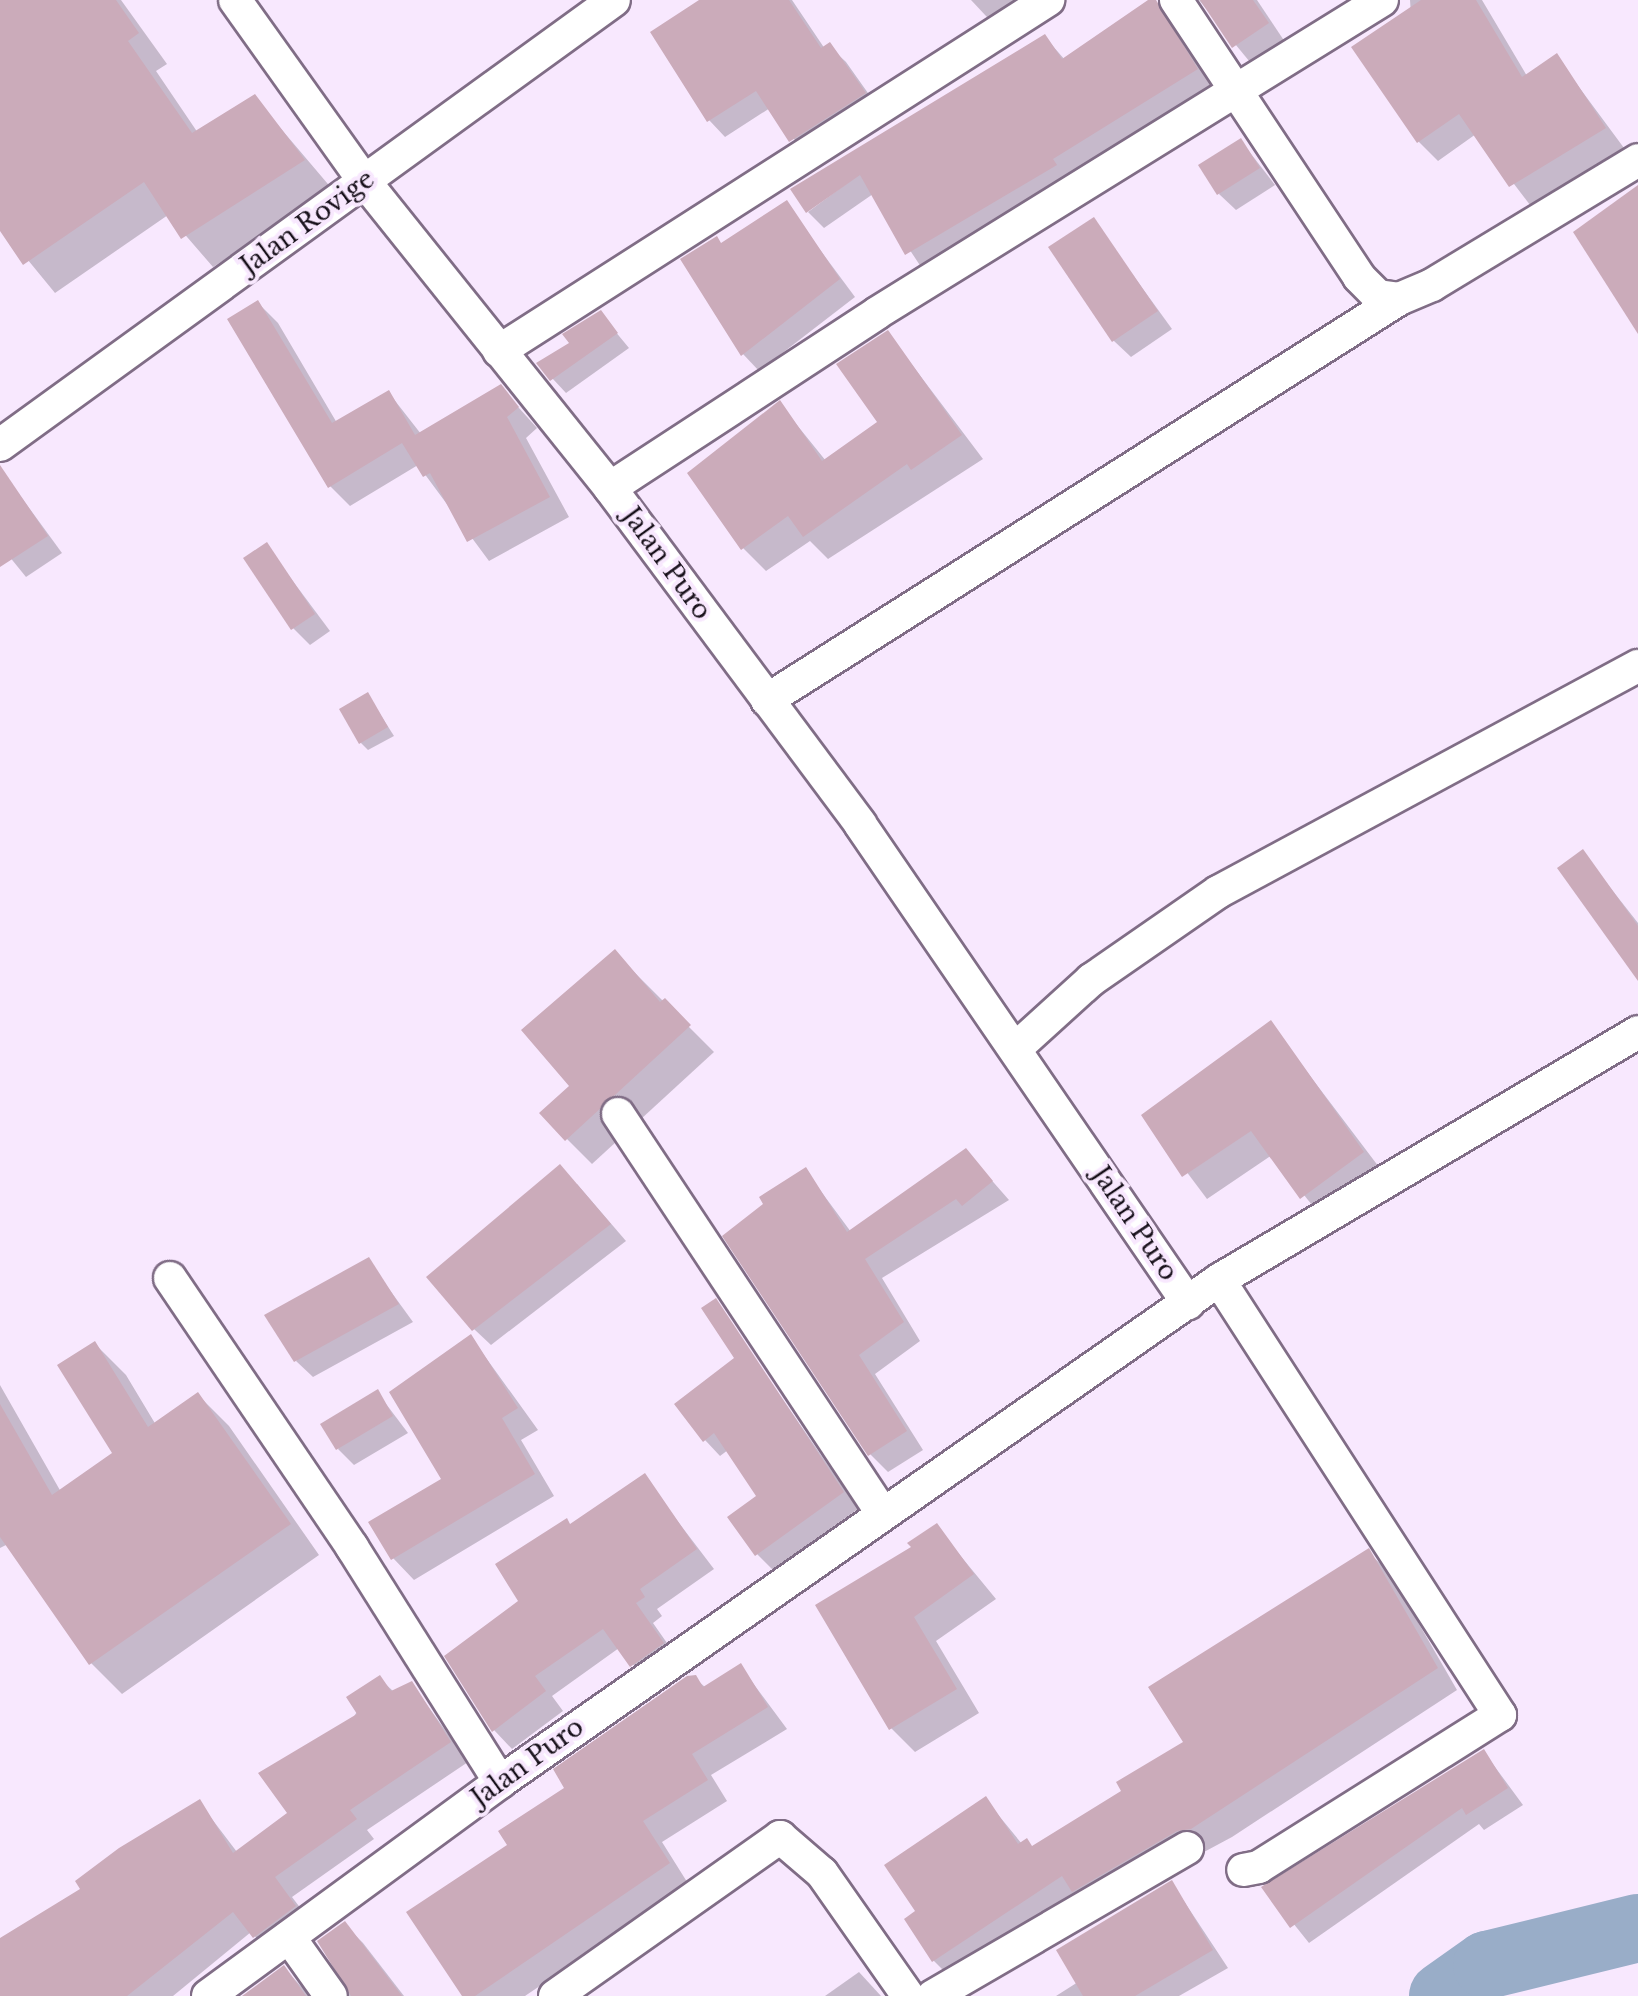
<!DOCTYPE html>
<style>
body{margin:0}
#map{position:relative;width:1638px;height:1996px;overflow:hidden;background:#f8e8fe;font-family:"Libre Baskerville",serif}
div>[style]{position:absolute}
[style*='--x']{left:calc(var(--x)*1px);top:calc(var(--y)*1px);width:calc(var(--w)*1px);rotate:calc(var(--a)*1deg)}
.shadow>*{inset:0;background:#0003}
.river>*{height:68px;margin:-34px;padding:0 34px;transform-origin:34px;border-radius:34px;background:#99adc8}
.building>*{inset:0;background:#cbabba}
.roads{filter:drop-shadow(2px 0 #806d86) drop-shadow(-2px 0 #806d86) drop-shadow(0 2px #806d86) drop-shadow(0 -2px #806d86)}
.minor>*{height:32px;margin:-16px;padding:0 16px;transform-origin:16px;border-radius:16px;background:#fff}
span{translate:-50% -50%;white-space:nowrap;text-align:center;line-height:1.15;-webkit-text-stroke:8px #f8e8fe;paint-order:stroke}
.street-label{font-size:25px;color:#17101a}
</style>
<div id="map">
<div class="shadow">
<div style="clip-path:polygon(0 0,121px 0,167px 64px,156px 71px,198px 133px,254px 97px,333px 190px,213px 267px,168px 215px,55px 293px,0 226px)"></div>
<div style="clip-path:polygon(703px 0,792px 0,825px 49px,829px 46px,846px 62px,880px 110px,808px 157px,770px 108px,725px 137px,709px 120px)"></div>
<div style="clip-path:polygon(971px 0,1050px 0,1002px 33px)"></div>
<div style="clip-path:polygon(1199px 0,1257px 0,1287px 45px,1254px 67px)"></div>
<div style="clip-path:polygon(1410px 0,1482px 0,1527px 76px,1556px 56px,1624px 148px,1530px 205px,1476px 134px,1438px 161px,1419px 142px)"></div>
<div style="clip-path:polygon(1156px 6px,1212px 86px,923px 270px,873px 194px,824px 228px,808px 212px,1045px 37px,1065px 60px)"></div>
<div style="clip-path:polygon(1241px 141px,1275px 185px,1236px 210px,1219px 194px)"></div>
<div style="clip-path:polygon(786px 204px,855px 297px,759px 371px,743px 354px,722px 245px)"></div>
<div style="clip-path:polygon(1093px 220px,1172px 329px,1131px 357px,1114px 341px)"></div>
<div style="clip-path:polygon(258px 303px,278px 323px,337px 423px,389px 393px,421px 434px,500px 387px,537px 428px,526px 438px,569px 517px,489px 561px,418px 465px,350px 506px,330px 486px)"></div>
<div style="clip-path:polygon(600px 313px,629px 348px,566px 393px,539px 364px,572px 344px)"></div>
<div style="clip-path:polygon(888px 333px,983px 459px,828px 559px,810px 541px,766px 571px,743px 548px,780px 404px,826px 461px,881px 423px)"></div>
<div style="clip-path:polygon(8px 479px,62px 553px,26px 577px,0 545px,0 485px)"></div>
<div style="clip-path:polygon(266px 545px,330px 631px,310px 645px,293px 628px)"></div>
<div style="clip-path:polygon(368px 695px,394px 736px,368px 750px,361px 743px)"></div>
<div style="clip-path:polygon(1583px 853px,1638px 923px,1638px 977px)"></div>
<div style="clip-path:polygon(615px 953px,714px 1052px,592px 1164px,567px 1139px,573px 1086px)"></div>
<div style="clip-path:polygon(1270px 1023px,1385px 1175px,1324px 1220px,1272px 1155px,1207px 1199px,1144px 1115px)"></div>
<div style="clip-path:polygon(966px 1151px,1009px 1200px,882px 1278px,920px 1341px,875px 1374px,923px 1450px,888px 1472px,870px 1454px,806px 1171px,851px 1232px)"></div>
<div style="clip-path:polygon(577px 1184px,626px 1241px,491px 1345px,474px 1329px)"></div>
<div style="clip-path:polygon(368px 1260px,413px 1322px,313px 1377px,296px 1361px)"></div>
<div style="clip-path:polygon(715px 1301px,858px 1509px,773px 1570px,757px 1554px,760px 1496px,728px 1450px,720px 1456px,705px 1440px,737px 1358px)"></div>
<div style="clip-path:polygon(471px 1337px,538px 1430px,521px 1440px,554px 1496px,414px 1580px,393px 1558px,444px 1480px)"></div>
<div style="clip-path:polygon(95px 1344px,126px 1375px,156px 1425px,198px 1395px,229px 1426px,319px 1555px,122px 1694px,91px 1663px,8px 1544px,0 1548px,0 1385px,61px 1492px,116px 1453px)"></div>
<div style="clip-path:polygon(377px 1392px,408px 1433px,354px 1465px,338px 1449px)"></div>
<div style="clip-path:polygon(644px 1477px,714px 1569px,657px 1609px,662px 1616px,653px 1623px,681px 1663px,650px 1684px,619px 1648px,552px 1696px,563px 1711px,512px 1749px,494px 1730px,521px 1601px,571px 1527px)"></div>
<div style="clip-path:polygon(936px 1526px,996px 1599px,936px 1641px,979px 1713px,915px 1752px,891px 1728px,914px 1548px)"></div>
<div style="clip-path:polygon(1368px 1552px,1389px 1572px,1457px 1690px,1232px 1837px,1094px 1911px,954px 1981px,934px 1961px,918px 1912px,986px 1800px,1022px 1844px,1033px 1848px,1125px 1792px,1187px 1743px)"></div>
<div style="clip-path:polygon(741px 1667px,787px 1729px,711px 1775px,727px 1801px,662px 1842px,689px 1885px,525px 1996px,465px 1996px,510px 1846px,695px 1678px,706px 1688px)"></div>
<div style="clip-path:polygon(379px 1678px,394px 1692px,412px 1684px,468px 1762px,367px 1830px,374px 1839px,292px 1897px,314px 1926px,273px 1956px,251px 1932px,173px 1996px,0 1996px,0 1959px,199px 1802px,237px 1852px,291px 1813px)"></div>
<div style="clip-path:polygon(1484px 1752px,1523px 1805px,1484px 1830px,1479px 1824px,1309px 1943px,1265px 1888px)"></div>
<div style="clip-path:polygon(1172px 1883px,1228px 1968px,1179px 1996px,1056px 1996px,1078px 1982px)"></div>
<div style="clip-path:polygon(344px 1924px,363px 1943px,404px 1996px,348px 1996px)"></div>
<div style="clip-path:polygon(284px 1968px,310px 1996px,246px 1996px)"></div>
<div style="clip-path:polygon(859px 1972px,881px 1996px,825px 1996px)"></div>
</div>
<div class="river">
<div style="--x:1443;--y:1996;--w:54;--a:-35.2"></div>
<div style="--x:1487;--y:1965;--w:155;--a:-13.8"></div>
</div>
<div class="building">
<div style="clip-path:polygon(0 0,116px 0,139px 33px,128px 41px,192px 133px,255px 94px,305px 160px,181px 239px,144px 182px,23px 265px,0 231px)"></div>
<div style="clip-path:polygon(699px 0,789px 0,821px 48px,830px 42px,866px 93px,789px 142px,756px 91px,707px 122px,650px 32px)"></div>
<div style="clip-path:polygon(1148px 0,1156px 0,1198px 69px,1053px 159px,1057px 165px,905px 255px,860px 175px,806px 213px,790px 189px,1045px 34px,1062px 59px)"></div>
<div style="clip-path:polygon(1200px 0,1253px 0,1269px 23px,1232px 48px)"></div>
<div style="clip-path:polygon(1421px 0,1476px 0,1522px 77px,1557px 53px,1606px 128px,1509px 187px,1459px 114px,1417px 143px,1351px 47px)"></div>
<div style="clip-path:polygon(1241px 138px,1260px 168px,1217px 195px,1198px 165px)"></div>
<div style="clip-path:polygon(1638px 185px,1638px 334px,1573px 232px)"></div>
<div style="clip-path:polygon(787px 200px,840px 279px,741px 356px,680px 259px,717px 236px,721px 243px)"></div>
<div style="clip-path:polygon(1094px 217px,1158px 311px,1112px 342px,1048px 247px)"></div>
<div style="clip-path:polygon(258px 300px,332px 423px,389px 390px,415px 435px,501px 384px,519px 407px,507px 417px,550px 497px,467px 542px,430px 473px,423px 477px,402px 443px,328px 488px,227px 319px)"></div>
<div style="clip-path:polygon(601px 310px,618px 333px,550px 381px,536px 363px,569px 343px,562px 334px)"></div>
<div style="clip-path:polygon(888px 330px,962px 435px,911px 470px,907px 464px,803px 537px,788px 516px,741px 550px,687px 473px,780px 400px,822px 461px,877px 422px,836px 364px)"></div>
<div style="clip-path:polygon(0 465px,48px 536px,0 567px)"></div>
<div style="clip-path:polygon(267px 542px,315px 614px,291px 630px,243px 558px)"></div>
<div style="clip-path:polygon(368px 692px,388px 727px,359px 744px,339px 709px)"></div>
<div style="clip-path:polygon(1583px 849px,1638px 926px,1638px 981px,1557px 868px)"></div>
<div style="clip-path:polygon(615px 949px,660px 1002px,665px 998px,691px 1025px,565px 1141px,539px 1113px,569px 1086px,521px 1030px)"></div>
<div style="clip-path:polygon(1271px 1020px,1364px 1152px,1300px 1199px,1251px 1131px,1182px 1177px,1141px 1115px)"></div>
<div style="clip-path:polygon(966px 1148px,993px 1181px,962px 1206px,956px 1199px,865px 1259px,904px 1322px,859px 1355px,907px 1431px,868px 1456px,722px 1236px,763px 1204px,759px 1197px,806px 1167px,847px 1232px)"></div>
<div style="clip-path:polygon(560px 1164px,611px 1224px,472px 1331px,426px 1277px)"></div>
<div style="clip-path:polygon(369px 1257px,399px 1304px,294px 1362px,264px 1315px)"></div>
<div style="clip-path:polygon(716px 1298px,844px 1492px,755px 1556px,727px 1517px,756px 1496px,714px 1433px,703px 1442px,674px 1404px,734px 1358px,701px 1308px)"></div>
<div style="clip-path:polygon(471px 1334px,518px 1408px,502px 1418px,535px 1474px,391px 1560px,368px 1522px,441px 1479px,389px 1392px)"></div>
<div style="clip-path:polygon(95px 1341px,148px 1427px,198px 1392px,291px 1524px,89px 1665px,0 1537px,0 1404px,52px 1495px,112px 1453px,57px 1365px)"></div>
<div style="clip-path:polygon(378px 1389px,393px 1416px,336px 1450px,320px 1424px)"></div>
<div style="clip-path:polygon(645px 1473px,697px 1549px,640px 1589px,645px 1597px,636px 1603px,664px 1643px,630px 1667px,603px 1629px,535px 1676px,546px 1691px,492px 1732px,444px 1656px,518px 1601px,495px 1564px,567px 1518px,570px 1524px)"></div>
<div style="clip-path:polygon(937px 1523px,974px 1574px,914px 1617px,957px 1689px,889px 1730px,815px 1605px,911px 1547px,907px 1543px)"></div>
<div style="clip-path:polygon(1369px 1548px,1438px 1668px,1191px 1829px,1177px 1831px,1072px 1892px,1062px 1876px,932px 1962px,904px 1919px,915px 1911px,884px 1865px,986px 1796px,1018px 1844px,1027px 1838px,1032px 1846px,1121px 1791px,1116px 1782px,1183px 1742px,1148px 1687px)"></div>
<div style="clip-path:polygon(741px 1663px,768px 1707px,692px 1754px,708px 1780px,643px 1821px,670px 1863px,475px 1996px,462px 1996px,406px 1912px,507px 1845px,498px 1831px,564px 1788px,553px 1769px,687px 1676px,696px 1675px,703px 1687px)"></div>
<div style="clip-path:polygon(380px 1675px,391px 1691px,412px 1681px,451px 1742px,350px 1810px,357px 1819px,275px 1877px,296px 1906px,253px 1938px,233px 1912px,127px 1996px,0 1996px,0 1938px,80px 1889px,75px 1881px,119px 1848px,200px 1799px,233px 1853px,287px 1813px,258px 1773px,357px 1714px,346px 1697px)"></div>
<div style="clip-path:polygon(1484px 1749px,1508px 1788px,1466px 1815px,1462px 1808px,1290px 1928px,1261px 1887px)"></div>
<div style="clip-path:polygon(1172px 1880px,1213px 1950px,1135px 1996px,1083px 1996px,1056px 1950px)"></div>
<div style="clip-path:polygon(345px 1921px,402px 1996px,351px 1996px,317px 1941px)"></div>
<div style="clip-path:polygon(284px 1965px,306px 1996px,242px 1996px)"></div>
</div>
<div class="roads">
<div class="minor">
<div style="--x:235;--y:0;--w:224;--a:54.5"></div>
<div style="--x:365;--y:182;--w:392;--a:51.3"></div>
<div style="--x:610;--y:488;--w:419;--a:53.3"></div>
<div style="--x:860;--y:824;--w:581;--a:55.6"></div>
<div style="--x:1176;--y:0;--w:332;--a:56.5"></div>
<div style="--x:1359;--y:277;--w:27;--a:45"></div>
<div style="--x:1378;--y:296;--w:21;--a:8"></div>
<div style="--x:1399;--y:299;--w:36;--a:-23"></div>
<div style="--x:1432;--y:285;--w:241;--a:-31.2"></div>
<div style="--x:499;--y:351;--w:652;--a:-32.59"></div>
<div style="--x:0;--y:445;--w:758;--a:-35.93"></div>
<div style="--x:610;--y:488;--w:319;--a:-33.2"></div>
<div style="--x:877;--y:313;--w:594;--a:-31.79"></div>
<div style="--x:767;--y:700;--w:748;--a:-32.39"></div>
<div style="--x:1015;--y:1049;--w:103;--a:-42.2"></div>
<div style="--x:1091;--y:980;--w:155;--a:-34.7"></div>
<div style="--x:1218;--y:892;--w:477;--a:-28.3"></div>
<div style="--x:618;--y:1114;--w:478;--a:56.5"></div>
<div style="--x:170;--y:1278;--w:325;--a:55.9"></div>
<div style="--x:352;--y:1547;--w:278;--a:57.8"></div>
<div style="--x:1219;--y:1280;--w:518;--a:57.14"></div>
<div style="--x:1500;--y:1715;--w:285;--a:147.8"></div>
<div style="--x:1259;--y:1867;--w:16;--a:169"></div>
<div style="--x:289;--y:1937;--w:72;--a:54.6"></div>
<div style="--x:208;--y:1996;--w:362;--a:-36.2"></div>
<div style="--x:500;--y:1782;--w:877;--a:-34.92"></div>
<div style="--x:1219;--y:1280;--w:487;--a:-30.6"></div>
<div style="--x:555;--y:1996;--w:276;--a:-35.2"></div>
<div style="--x:780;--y:1837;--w:55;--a:40.6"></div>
<div style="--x:822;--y:1873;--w:150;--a:55"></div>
<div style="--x:933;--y:1996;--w:294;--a:-30.2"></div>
</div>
</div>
<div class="street-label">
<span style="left:308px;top:223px;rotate:-36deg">Jalan Rovige</span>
<span style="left:666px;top:564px;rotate:54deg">Jalan Puro</span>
<span style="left:1134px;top:1224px;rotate:56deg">Jalan Puro</span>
<span style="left:528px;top:1763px;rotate:-36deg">Jalan Puro</span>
</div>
</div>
